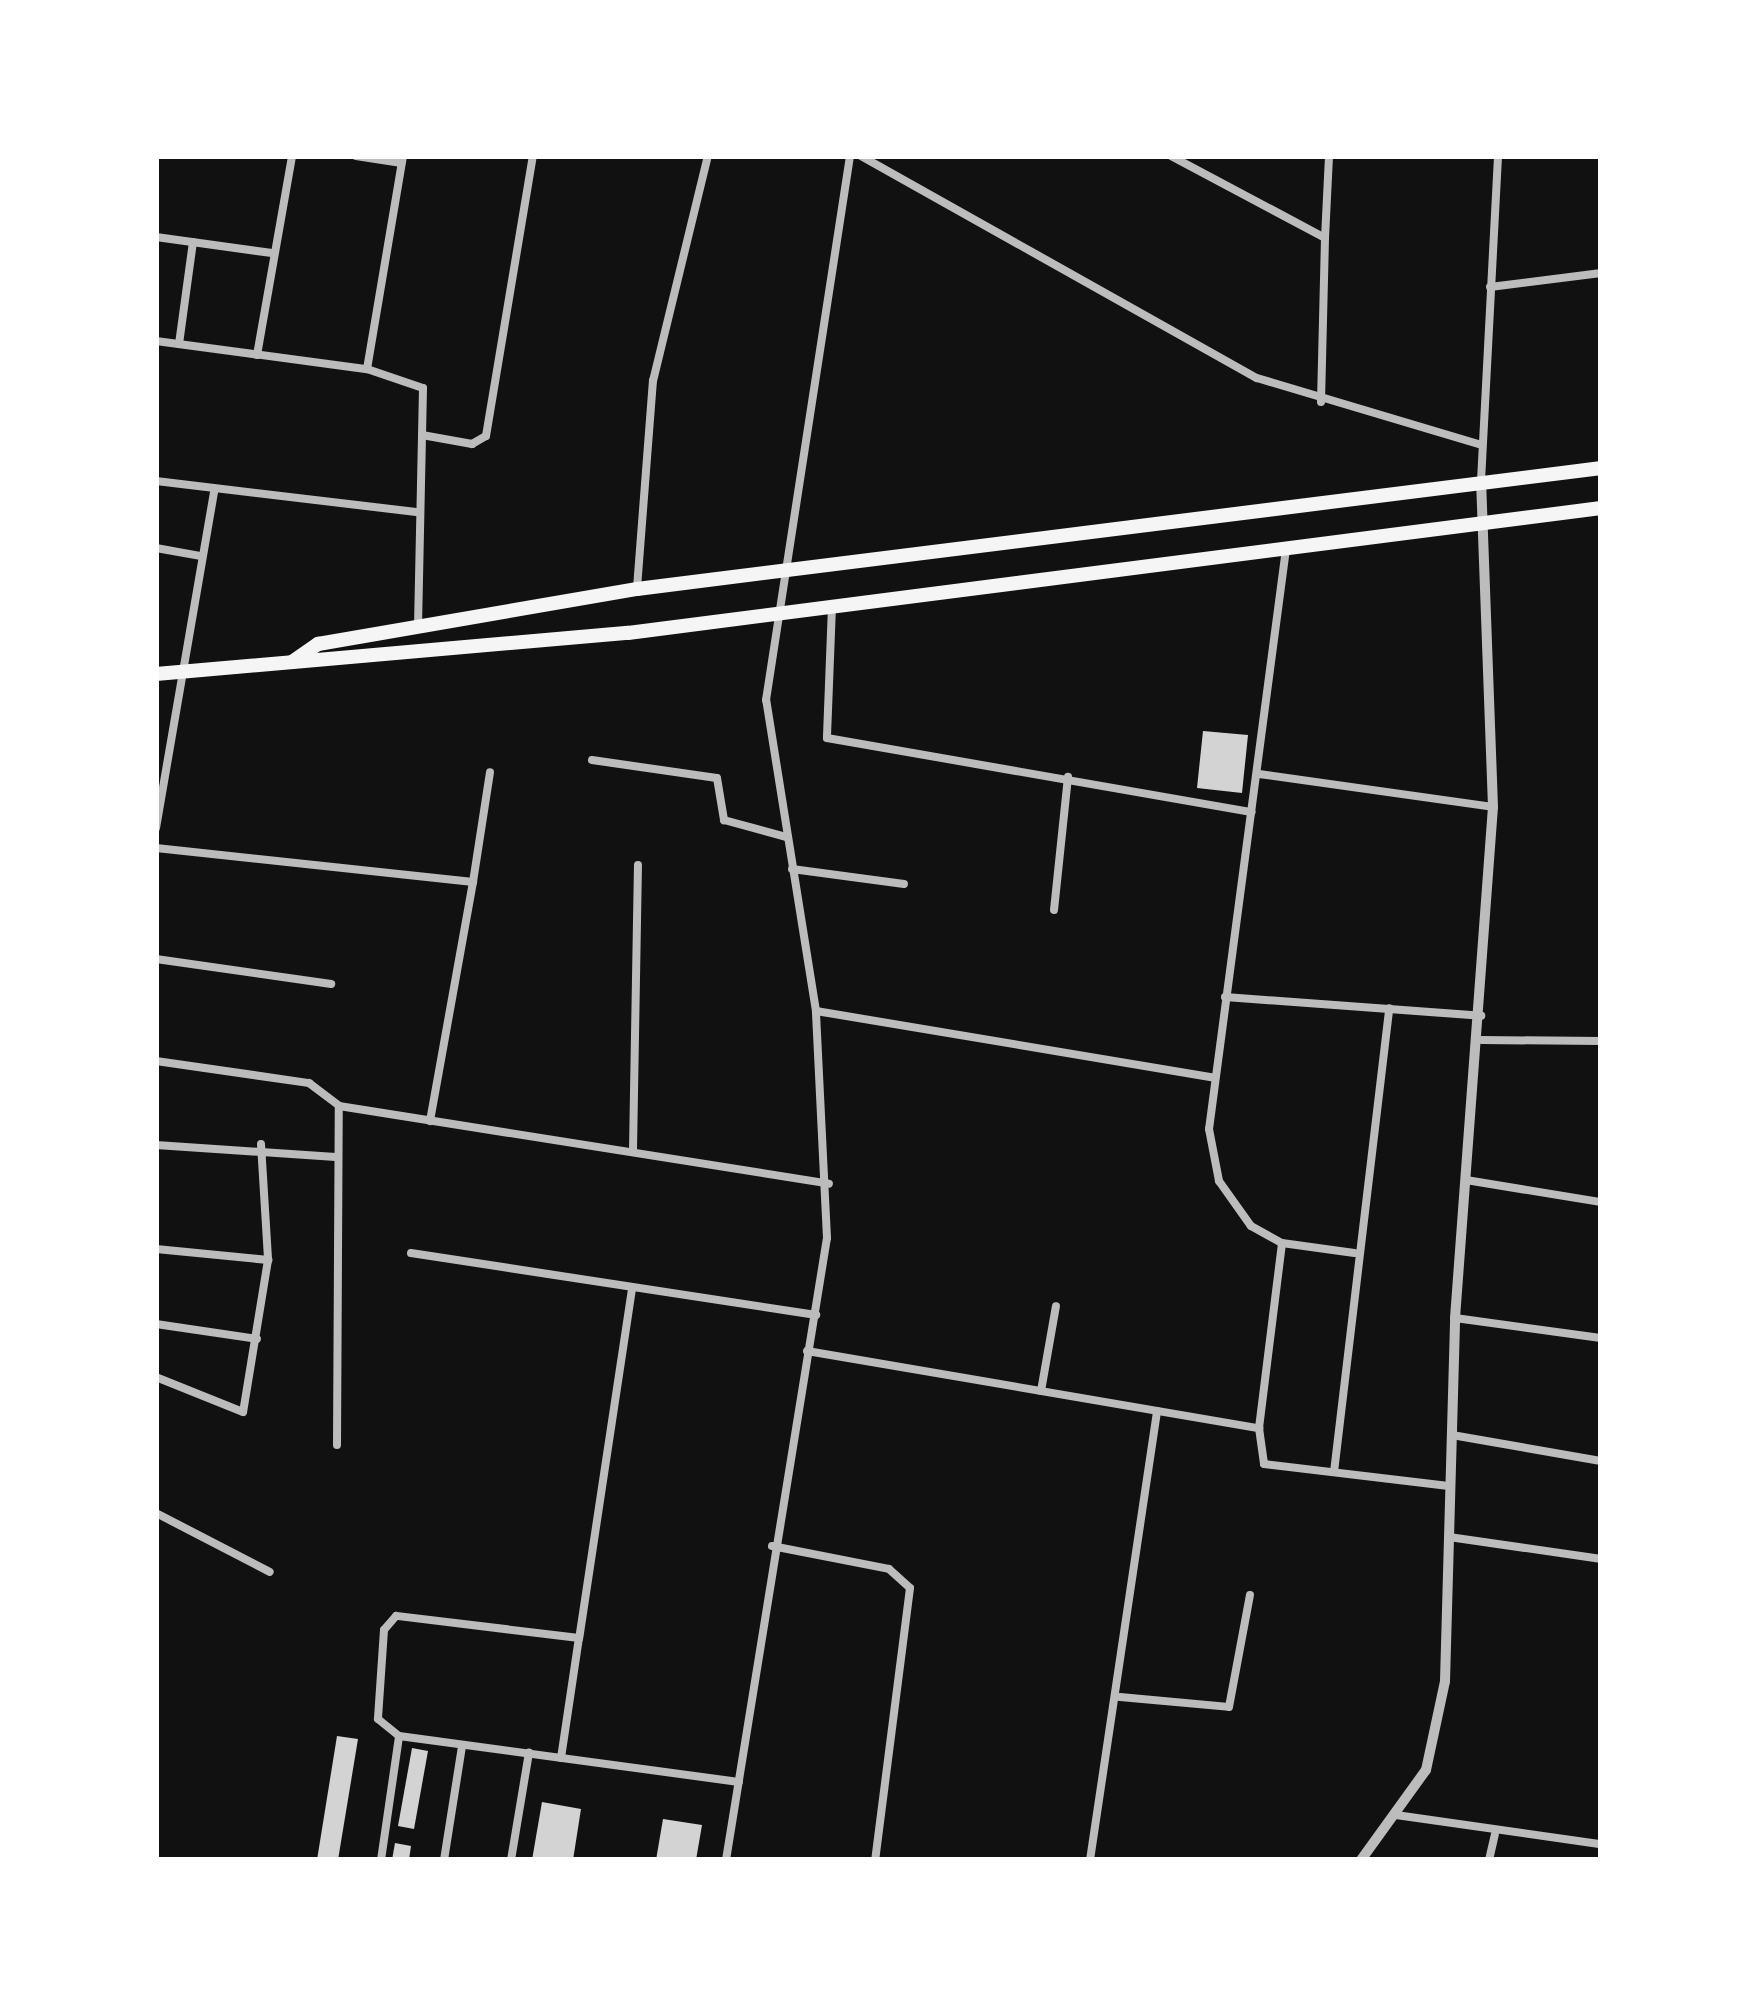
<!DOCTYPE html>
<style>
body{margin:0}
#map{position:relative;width:1757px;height:2016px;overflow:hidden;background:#111;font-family:Arial,sans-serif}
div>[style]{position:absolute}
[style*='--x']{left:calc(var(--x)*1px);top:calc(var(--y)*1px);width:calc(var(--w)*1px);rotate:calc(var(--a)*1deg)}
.building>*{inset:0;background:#d3d3d3}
.minor>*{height:8px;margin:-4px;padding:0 4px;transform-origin:4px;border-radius:4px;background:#bcbcbc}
.tertiary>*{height:10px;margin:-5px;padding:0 5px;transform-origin:5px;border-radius:5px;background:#bcbcbc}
.trunk>*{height:14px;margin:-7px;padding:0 7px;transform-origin:7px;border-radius:7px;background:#f5f5f5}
span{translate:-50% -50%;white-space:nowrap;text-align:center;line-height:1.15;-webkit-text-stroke:12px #fff;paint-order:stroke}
.frame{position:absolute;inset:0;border:159px solid #fff;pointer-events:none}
</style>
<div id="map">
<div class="building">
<div style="clip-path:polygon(1203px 731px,1248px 735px,1242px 793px,1197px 788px)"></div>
<div style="clip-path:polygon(337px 1736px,358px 1739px,338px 1860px,317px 1860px)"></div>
<div style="clip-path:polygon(412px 1748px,428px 1751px,414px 1829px,398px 1826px)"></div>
<div style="clip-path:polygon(542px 1802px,581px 1809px,573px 1860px,532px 1860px)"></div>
<div style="clip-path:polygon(663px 1819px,702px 1825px,696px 1860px,656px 1860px)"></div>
<div style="clip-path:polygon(395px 1843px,411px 1846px,409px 1860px,392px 1860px)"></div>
</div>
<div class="minor">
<div style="--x:356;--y:156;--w:46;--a:8.8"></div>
<div style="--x:861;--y:156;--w:454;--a:29.3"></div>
<div style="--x:1257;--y:378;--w:231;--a:16.6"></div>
<div style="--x:1171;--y:156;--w:174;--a:28"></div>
<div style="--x:1325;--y:238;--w:82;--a:-87.2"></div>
<div style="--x:156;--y:237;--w:117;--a:7.9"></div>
<div style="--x:1490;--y:287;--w:112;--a:-7.2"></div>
<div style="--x:156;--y:341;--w:213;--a:7.6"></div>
<div style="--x:367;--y:369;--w:59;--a:18.7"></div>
<div style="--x:423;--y:388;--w:237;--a:91.2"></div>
<div style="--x:179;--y:344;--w:103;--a:-82.2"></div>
<div style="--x:257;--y:355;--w:202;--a:-80"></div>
<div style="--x:367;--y:369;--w:216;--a:-80.4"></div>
<div style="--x:1321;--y:402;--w:164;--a:-88.6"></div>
<div style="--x:422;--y:435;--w:51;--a:10.2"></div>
<div style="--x:472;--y:444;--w:16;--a:-30"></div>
<div style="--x:486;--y:436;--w:284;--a:-80.5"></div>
<div style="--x:156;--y:481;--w:262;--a:6.8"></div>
<div style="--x:1481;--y:481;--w:325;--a:-87"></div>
<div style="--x:156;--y:548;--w:46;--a:10.1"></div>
<div style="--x:1286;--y:549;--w:585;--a:97.56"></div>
<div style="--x:1209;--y:1129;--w:53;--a:79.1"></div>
<div style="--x:1219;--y:1181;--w:55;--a:54.6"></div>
<div style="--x:1251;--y:1226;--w:35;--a:29"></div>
<div style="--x:1282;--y:1243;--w:73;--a:7.9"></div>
<div style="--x:637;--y:588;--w:208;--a:-85.6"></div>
<div style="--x:653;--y:381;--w:232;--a:-76.3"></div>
<div style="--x:832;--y:606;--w:132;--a:92.2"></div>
<div style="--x:827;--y:738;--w:431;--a:9.9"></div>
<div style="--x:592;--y:760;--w:126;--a:8.2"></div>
<div style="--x:717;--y:778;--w:43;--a:80.5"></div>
<div style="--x:724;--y:820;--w:64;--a:15.3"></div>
<div style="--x:1259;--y:774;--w:236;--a:8"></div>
<div style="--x:156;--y:828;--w:342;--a:-80.2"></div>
<div style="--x:156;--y:848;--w:319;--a:6.1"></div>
<div style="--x:473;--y:882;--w:243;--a:100.2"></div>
<div style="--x:792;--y:869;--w:113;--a:7.6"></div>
<div style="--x:473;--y:882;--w:111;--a:-81.2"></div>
<div style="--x:1054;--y:910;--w:134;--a:-84"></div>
<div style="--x:156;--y:959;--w:177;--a:8.1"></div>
<div style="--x:1225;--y:997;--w:257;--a:4.2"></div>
<div style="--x:816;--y:1011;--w:401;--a:9.5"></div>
<div style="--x:1482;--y:1040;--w:119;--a:0.5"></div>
<div style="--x:156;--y:1061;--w:155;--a:8.2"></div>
<div style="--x:309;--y:1083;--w:38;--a:37"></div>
<div style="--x:339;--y:1106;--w:496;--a:9"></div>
<div style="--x:261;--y:1144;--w:116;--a:86.5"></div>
<div style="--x:156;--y:1145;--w:180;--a:3.8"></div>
<div style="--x:633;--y:1150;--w:285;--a:-89"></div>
<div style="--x:1466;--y:1180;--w:137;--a:9.3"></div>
<div style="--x:156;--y:1249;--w:113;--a:5.6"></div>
<div style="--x:268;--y:1260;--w:154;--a:99.3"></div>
<div style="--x:243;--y:1412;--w:94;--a:-158.1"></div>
<div style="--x:411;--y:1253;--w:410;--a:8.7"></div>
<div style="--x:632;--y:1289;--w:353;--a:98.6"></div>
<div style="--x:579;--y:1638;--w:184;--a:-173.1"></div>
<div style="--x:396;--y:1616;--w:18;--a:131"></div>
<div style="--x:384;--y:1630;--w:89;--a:93.9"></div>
<div style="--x:378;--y:1719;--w:27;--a:39"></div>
<div style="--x:399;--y:1736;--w:343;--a:7.7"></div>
<div style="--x:1455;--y:1318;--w:147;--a:7.8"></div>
<div style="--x:156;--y:1324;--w:102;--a:8.4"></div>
<div style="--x:807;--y:1351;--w:459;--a:9.7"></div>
<div style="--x:1259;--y:1428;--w:36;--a:82"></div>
<div style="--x:1264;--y:1464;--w:186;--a:6.8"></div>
<div style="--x:1041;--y:1391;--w:86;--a:-80"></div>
<div style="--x:1259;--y:1428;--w:186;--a:-82.9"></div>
<div style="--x:1452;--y:1435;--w:151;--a:9.9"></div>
<div style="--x:337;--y:1445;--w:339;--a:-89.7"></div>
<div style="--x:1334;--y:1472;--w:467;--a:-83.2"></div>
<div style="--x:156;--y:1513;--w:128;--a:27.4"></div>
<div style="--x:1449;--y:1537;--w:154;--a:8.2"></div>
<div style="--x:772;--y:1546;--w:119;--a:11.1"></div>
<div style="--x:889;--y:1569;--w:28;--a:42"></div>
<div style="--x:910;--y:1588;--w:274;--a:97.3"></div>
<div style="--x:1120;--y:1697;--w:109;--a:5.2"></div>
<div style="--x:1229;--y:1707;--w:114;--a:-79.4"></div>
<div style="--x:561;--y:1758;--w:121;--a:-81.5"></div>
<div style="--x:1396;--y:1815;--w:207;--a:8.1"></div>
<div style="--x:381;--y:1860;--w:125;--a:-81.7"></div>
<div style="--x:444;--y:1860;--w:115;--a:-81"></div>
<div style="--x:511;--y:1860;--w:109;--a:-80.5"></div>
<div style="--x:726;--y:1860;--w:630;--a:-80.78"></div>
<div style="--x:827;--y:1238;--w:227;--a:-92.8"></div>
<div style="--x:816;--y:1011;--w:315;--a:-99.1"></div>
<div style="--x:766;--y:700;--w:550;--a:-81.22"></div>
<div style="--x:1090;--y:1860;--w:454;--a:-81.5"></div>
<div style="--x:1489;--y:1860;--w:26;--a:-77"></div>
</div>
<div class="tertiary">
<div style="--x:1361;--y:1860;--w:111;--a:-54.2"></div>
<div style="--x:1426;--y:1770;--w:91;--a:-77.9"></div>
<div style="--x:1445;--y:1681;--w:363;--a:-88.4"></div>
<div style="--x:1455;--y:1318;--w:512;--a:-85.75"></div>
<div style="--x:1493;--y:807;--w:326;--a:-92.1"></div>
</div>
<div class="trunk">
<div style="--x:292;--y:662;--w:32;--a:-35"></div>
<div style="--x:318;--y:644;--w:324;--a:-9.8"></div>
<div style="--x:637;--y:589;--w:972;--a:-7.15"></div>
<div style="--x:156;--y:674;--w:474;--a:-5"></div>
<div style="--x:628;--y:633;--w:981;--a:-7.32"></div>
</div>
<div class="frame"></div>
</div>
